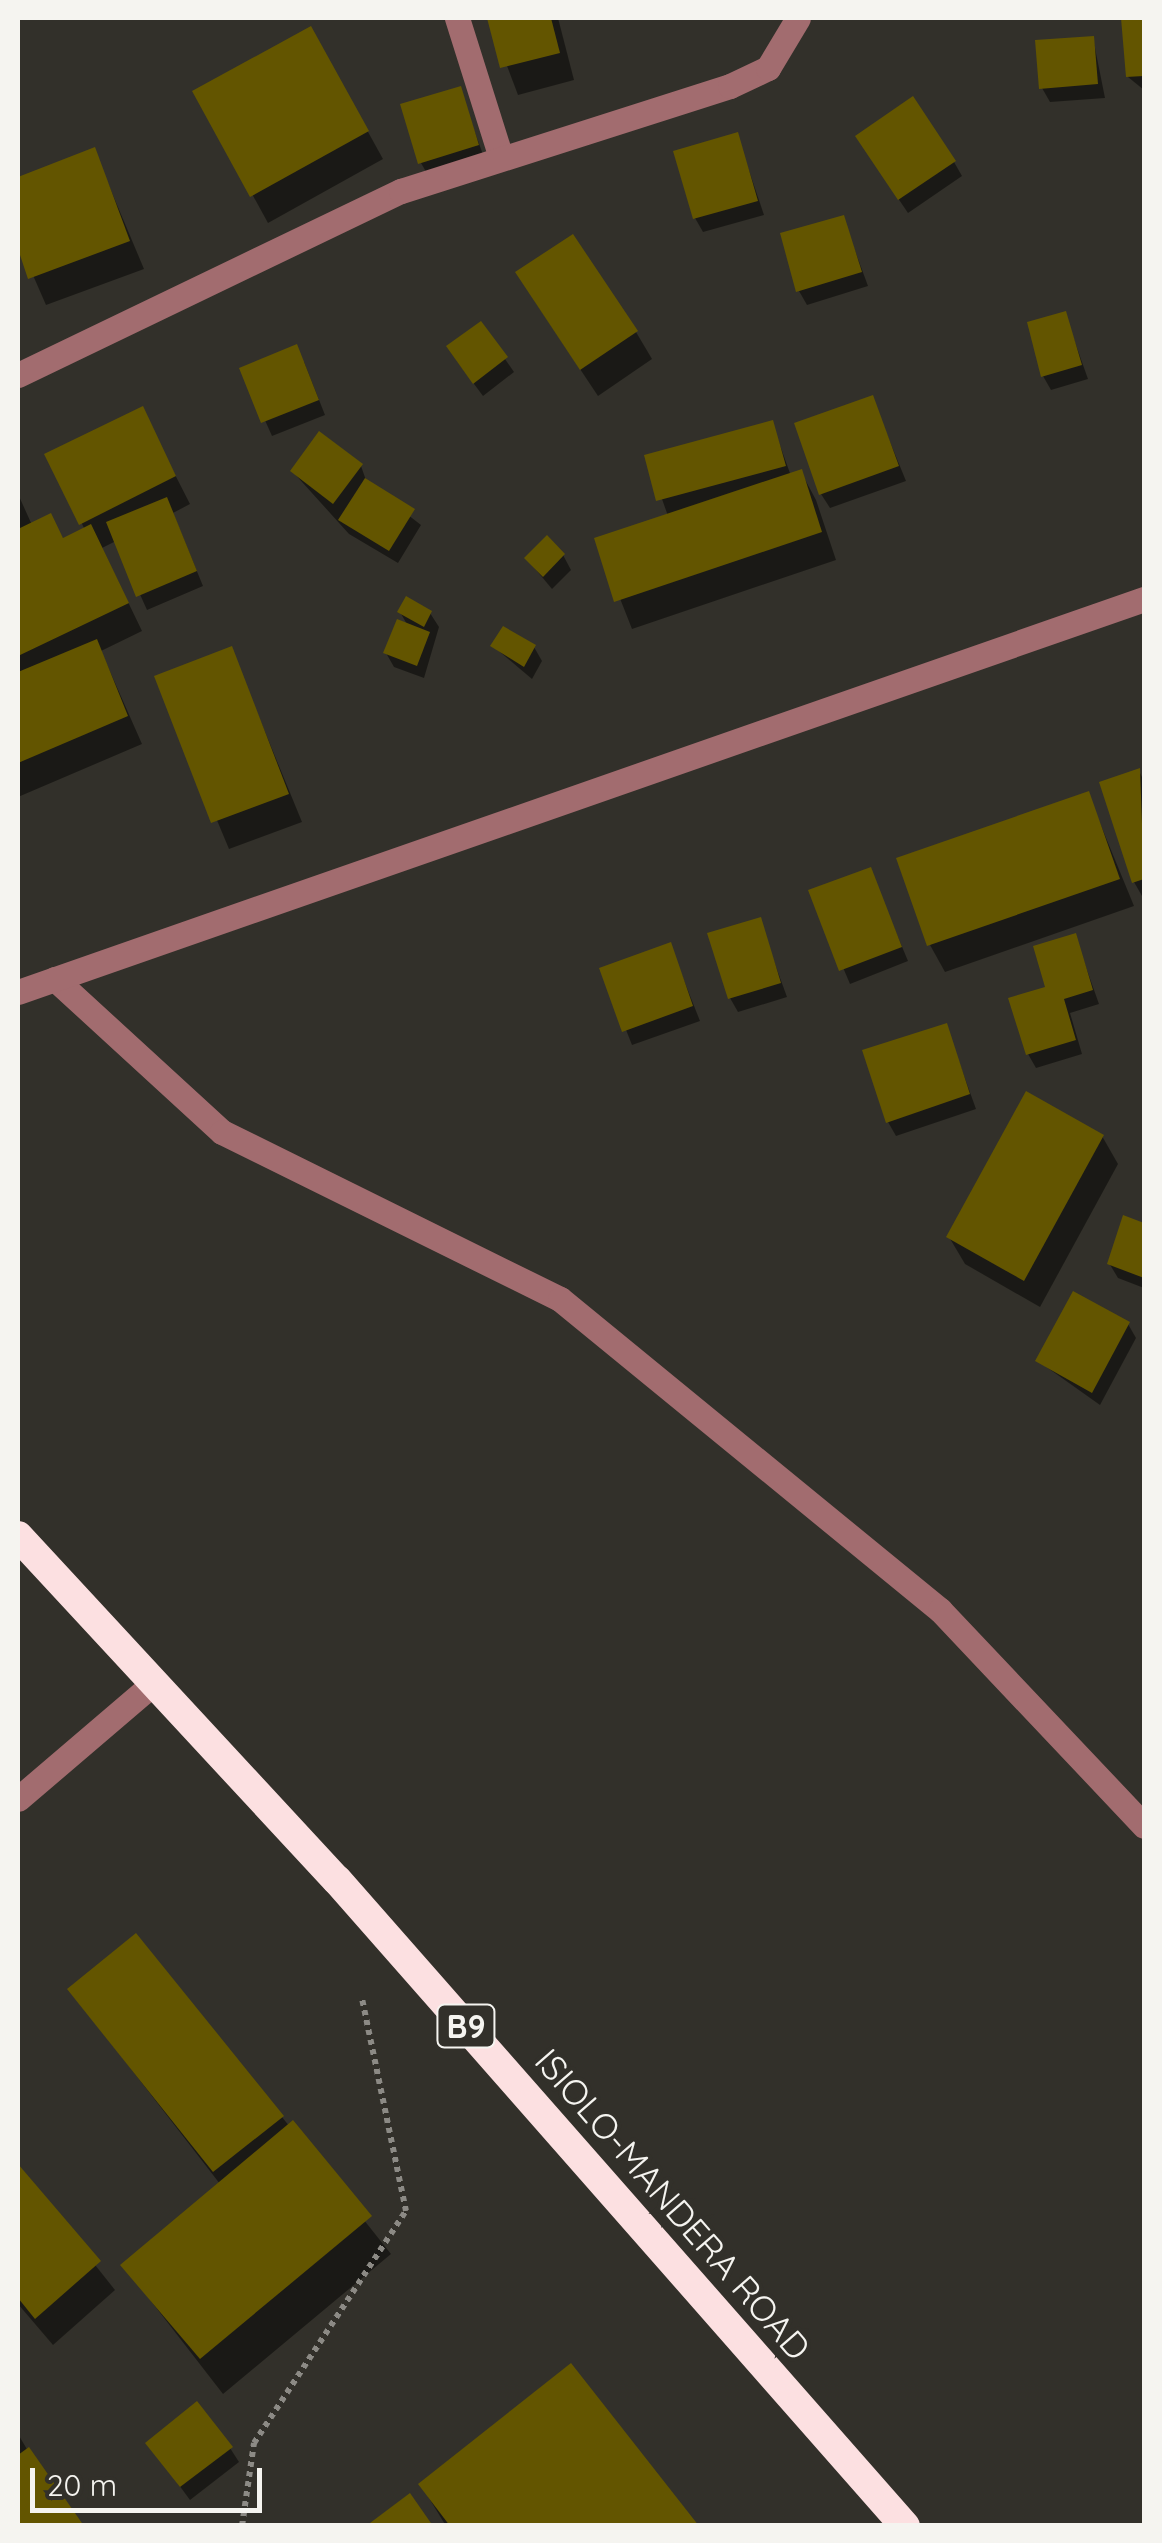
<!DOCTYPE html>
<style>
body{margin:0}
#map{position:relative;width:1162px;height:2543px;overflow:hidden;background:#32302a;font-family:Quicksand,sans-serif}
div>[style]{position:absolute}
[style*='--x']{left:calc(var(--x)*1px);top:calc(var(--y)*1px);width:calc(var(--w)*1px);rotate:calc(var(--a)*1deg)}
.shadow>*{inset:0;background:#0007}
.building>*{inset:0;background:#635500}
.path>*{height:6px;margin-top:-3px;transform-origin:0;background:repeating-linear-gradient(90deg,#8c8a85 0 5px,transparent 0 10px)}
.minor>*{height:25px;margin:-12.5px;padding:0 12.5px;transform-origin:12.5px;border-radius:12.5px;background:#a26c6f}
.highway>*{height:30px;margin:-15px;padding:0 15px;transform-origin:15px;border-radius:15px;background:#fce0e1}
span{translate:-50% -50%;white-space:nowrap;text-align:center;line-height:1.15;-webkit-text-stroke:8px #32302a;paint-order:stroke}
.shield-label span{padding:2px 8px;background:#32302a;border:2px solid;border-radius:8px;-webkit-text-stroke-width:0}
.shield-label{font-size:32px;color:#f5f4f0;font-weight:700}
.street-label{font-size:35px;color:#f5f4f0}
.frame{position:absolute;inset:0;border:20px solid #f5f4f0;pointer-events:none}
.scale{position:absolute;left:30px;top:2468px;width:232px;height:45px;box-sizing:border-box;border:5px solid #f5f4f0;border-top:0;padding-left:12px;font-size:30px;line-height:35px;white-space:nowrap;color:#f5f4f0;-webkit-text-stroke:8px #32302a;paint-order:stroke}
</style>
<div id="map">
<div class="shadow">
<div style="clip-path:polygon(489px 18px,558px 18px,574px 80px,518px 95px)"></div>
<div style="clip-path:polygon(1123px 18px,1144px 18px,1144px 90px,1128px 77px)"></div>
<div style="clip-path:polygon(1093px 38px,1105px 98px,1050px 102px,1042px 88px)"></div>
<div style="clip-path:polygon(326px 56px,383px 159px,268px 223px,196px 92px)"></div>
<div style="clip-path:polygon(459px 89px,485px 160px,429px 177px,421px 163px)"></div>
<div style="clip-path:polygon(737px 135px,764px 215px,703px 232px,695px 218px)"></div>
<div style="clip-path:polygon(94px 150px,144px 269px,46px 305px,18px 241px,18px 180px)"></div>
<div style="clip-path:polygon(866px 151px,954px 162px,962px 176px,908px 213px)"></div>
<div style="clip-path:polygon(843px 218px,868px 286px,807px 305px,799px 291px)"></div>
<div style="clip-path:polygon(534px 300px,636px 332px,652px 359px,598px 396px)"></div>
<div style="clip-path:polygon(1065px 314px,1088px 379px,1051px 390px,1043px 376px)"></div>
<div style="clip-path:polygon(481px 324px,514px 372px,483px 396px,457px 361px)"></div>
<div style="clip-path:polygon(304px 362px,325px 415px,272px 436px,242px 369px)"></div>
<div style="clip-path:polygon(872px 398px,906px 481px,830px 508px,821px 494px)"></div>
<div style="clip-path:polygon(142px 410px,190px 504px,173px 513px,203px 586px,147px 610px,116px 541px,102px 548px,142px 631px,101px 651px,142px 744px,18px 797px,18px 494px,32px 525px,50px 516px,64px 540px,85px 530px,48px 455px)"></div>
<div style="clip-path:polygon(772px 423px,791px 476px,801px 472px,816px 500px,836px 560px,632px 629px,597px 540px,668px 516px,647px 457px)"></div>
<div style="clip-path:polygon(361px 466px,367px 483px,421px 525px,398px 563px,349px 534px,293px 472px)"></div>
<div style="clip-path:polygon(563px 555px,571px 570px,552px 589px,527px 559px)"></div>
<div style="clip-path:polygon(400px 612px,430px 613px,439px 627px,424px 678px,394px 667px,386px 653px,408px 626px)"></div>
<div style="clip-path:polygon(493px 646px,534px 647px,542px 661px,532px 679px)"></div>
<div style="clip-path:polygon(231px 649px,302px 822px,229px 849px,157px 677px)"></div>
<div style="clip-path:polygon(1139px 771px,1144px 781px,1142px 896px,1134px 882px)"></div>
<div style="clip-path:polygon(1088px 794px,1134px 906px,945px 972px,930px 945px)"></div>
<div style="clip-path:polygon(870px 870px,908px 961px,850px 984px,811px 892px)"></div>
<div style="clip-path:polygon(759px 920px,787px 997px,738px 1012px,730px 998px)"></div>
<div style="clip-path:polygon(1075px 936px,1099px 1004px,1070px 1013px,1082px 1054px,1036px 1068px,1028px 1054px)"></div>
<div style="clip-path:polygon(670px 945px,700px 1021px,632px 1045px,602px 969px)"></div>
<div style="clip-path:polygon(946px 1026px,976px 1109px,896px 1136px,888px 1122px)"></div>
<div style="clip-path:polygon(1102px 1136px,1118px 1164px,1040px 1307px,965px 1264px,949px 1237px)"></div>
<div style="clip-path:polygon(1125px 1219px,1144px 1225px,1144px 1288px,1118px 1278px,1109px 1263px)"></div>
<div style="clip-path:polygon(1128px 1324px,1136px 1338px,1100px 1405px,1038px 1361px)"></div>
<div style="clip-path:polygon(70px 1990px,282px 2117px,391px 2254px,223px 2394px,123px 2265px,220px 2184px)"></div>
<div style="clip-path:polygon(18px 2168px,115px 2290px,53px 2345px,18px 2304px)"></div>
<div style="clip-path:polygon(18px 2434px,28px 2451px,81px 2526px,18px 2526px)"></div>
<div style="clip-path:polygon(148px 2443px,230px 2448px,239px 2462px,190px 2500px)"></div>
<div style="clip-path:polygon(421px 2485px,695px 2526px,446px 2526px)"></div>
</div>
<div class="building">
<div style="clip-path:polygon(487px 18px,551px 18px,560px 53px,500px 68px)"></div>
<div style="clip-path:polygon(1121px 18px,1144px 18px,1144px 76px,1126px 77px)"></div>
<div style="clip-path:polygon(311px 26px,369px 131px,250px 197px,192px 91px)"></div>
<div style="clip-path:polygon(1094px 36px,1098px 84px,1039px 89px,1035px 40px)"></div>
<div style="clip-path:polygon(461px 86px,479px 145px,418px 164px,400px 104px)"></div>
<div style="clip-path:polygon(913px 96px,956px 161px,898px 200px,855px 136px)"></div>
<div style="clip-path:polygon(738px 132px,758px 201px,693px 219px,673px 151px)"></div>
<div style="clip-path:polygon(95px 147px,130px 241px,28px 279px,18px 249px,18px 177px)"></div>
<div style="clip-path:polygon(844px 215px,862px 272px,796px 292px,780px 233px)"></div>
<div style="clip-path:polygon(573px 234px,638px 331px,580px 370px,515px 272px)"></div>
<div style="clip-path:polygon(1066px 311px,1082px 365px,1041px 377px,1027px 322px)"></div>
<div style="clip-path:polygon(481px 321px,508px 357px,473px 384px,446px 346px)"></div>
<div style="clip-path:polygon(297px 344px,319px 400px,261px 423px,239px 368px)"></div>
<div style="clip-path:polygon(873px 395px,899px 466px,819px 495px,794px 423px)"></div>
<div style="clip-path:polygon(143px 406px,176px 476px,79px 525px,44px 454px)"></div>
<div style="clip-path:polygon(773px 420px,786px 466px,656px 501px,644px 455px)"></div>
<div style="clip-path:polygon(319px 431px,363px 464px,333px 504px,290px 471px)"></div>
<div style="clip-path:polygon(802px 469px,822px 532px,614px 602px,594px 538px)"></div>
<div style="clip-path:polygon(365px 478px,415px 509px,389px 551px,338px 520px)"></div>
<div style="clip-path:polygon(167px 497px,197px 571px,136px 597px,106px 522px)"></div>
<div style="clip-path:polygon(51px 513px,63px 538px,91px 524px,129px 603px,18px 656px,18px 529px)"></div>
<div style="clip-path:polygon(547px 535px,565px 554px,543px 577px,524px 558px)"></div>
<div style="clip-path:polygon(406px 596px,432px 611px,424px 627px,397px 612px)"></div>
<div style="clip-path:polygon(397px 619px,430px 632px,417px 666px,383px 653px)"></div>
<div style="clip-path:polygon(503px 626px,536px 645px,524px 667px,490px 646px)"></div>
<div style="clip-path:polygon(97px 639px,128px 716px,18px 763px,18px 672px)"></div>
<div style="clip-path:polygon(232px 646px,289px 794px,211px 823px,154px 676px)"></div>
<div style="clip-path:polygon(1140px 768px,1144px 879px,1132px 883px,1099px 782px)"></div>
<div style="clip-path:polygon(1089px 791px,1120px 879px,927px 946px,896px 858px)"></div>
<div style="clip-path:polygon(871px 867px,902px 947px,839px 971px,808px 890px)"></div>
<div style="clip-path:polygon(761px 917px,781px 983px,728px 999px,707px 933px)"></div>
<div style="clip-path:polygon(1076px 933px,1093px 990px,1064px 999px,1076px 1040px,1026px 1055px,1008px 998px,1045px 987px,1033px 946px)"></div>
<div style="clip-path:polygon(671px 942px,693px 1006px,622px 1032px,599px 968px)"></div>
<div style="clip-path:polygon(947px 1023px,970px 1094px,886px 1123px,862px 1050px)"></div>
<div style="clip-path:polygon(1026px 1091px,1104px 1135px,1024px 1281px,946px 1237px)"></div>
<div style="clip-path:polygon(1123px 1215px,1144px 1223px,1144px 1278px,1107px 1264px)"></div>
<div style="clip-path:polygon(1073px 1291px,1130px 1322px,1092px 1393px,1035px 1361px)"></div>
<div style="clip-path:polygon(136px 1933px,284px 2116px,213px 2172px,67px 1989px)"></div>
<div style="clip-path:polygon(293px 2120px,372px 2216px,200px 2359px,120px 2265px)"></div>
<div style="clip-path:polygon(18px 2164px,101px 2261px,35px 2319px,18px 2298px)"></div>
<div style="clip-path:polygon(571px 2363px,699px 2526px,450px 2526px,418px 2484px)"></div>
<div style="clip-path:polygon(197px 2401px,233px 2447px,180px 2487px,145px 2443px)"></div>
<div style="clip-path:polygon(29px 2447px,84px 2526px,18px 2526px,18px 2455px)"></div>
<div style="clip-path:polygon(410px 2493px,433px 2526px,366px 2526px)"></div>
</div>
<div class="path">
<div style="--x:242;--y:2526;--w:84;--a:-81.8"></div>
<div style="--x:254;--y:2443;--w:277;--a:-56.8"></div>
<div style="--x:406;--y:2211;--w:217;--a:-101.7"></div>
</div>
<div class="minor">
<div style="--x:457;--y:18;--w:143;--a:72.5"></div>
<div style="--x:18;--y:375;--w:425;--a:-25.7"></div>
<div style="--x:401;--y:191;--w:345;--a:-17.7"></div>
<div style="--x:730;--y:86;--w:42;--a:-25.3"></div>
<div style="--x:768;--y:68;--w:58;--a:-59"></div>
<div style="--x:55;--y:979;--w:226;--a:42.5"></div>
<div style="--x:222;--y:1132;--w:377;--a:26.3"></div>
<div style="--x:560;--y:1299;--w:491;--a:39.3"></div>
<div style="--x:940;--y:1610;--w:297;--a:46.6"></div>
<div style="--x:18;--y:992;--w:1193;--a:-19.24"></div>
<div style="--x:18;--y:1799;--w:172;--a:-40.5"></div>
</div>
<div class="highway">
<div style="--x:18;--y:1536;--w:469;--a:47.2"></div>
<div style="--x:337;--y:1880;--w:860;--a:48.68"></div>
</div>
<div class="shield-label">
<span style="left:466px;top:2026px">B9</span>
</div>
<div class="street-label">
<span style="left:673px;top:2204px;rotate:49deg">ISIOLO-MANDERA ROAD</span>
</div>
<div class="frame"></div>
<div class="scale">20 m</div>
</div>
